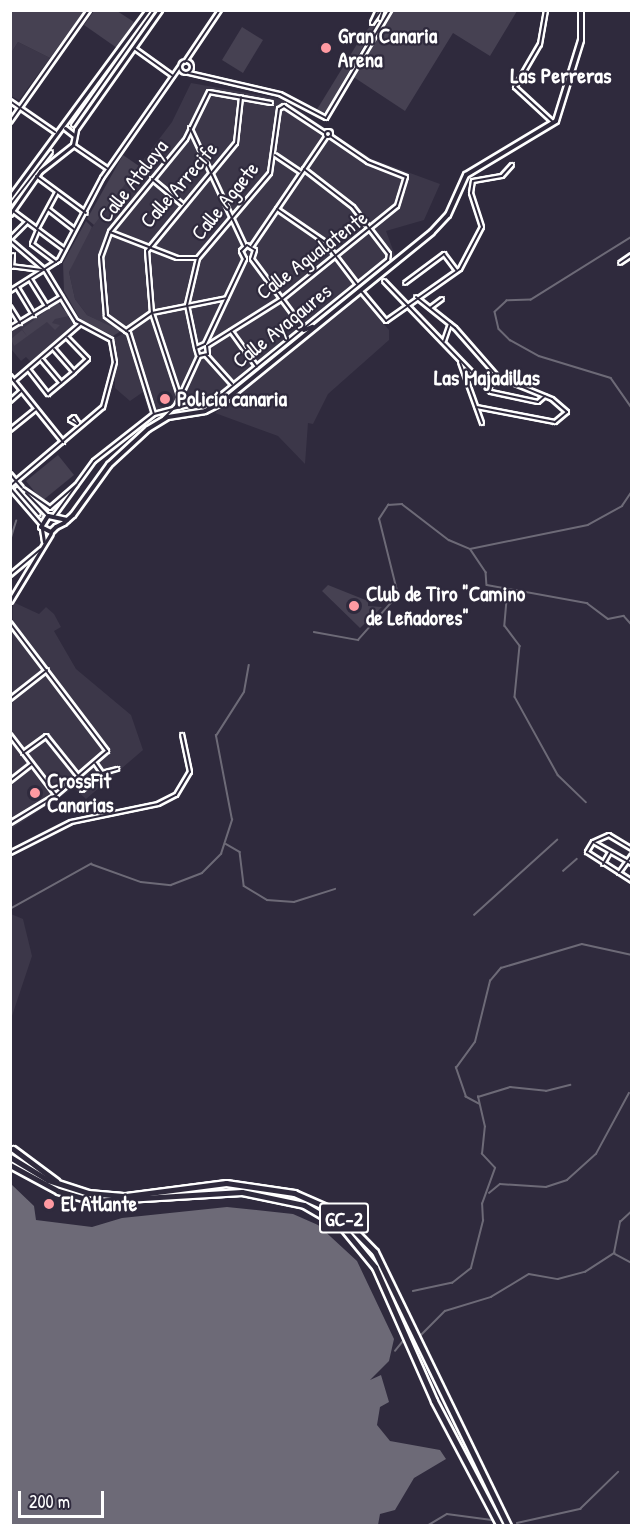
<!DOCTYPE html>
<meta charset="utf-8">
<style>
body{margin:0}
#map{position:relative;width:642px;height:1536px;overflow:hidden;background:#2f2a3d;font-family:"Patrick Hand",sans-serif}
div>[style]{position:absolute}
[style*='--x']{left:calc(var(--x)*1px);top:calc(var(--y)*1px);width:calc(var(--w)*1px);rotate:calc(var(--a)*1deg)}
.built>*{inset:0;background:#3c3749}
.green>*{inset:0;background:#464152}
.water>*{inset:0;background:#6d6a77}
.stream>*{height:1.5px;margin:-0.75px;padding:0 0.75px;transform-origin:0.75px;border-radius:0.75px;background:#6d6a77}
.roads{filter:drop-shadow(2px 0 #fff) drop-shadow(-2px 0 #fff) drop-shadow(0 2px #fff) drop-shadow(0 -2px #fff)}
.pedestrian>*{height:2px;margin:-1px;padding:0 1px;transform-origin:1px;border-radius:1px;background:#2f2a3d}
.minor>*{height:2px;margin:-1px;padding:0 1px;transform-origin:1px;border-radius:1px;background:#2f2a3d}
.minor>.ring{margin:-1px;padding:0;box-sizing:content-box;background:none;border:2px solid #2f2a3d;border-radius:50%}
.tertiary>*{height:3px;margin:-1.5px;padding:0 1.5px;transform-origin:1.5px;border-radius:1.5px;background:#2f2a3d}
.secondary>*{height:4px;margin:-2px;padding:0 2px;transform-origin:2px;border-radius:2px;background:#2f2a3d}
.trunk>*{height:5px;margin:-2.5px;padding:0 2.5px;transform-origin:2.5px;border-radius:2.5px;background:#2f2a3d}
.dots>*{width:16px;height:16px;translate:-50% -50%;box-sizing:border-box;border:3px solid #2f2a3d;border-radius:50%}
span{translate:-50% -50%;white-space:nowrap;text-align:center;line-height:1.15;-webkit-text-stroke:4.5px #2f2a3d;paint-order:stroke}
.shield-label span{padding:2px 4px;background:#2f2a3d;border:2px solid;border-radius:4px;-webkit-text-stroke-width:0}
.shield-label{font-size:20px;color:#fff;font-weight:700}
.poi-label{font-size:21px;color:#fff;font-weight:700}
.left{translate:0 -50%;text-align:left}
.street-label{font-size:21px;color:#fff}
.neighbourhood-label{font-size:22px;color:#fff;font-weight:700}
.frame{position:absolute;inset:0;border:12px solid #fff;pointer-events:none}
.scale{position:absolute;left:18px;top:1491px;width:86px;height:27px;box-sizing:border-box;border:3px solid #fff;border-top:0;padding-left:8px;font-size:18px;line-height:21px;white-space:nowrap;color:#fff;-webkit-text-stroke:4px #2f2a3d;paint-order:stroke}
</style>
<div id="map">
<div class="built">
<div style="clip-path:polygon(18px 42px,50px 58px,19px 100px,11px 96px,11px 53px)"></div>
<div style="clip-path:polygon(191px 83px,281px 99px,372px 159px,440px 184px,424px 220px,386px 231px,396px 258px,220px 398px,205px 407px,169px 410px,151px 420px,143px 392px,130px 401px,115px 388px,115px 338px,124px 333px,87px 315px,75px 299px,69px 272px,81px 242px,172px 122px)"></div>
<div style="clip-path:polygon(360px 296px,389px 330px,389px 340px,328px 394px,313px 424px,308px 423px,305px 464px,278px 436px,215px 413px)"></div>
<div style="clip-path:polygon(58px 302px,75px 327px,33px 364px,26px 357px,21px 361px,11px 349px,10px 331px)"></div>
<div style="clip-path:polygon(13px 602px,39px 614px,46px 607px,54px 614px,61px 627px,54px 631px,76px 669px,131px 715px,143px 750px,86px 799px,74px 788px,11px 829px)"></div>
<div style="clip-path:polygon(11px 914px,23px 919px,32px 956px,11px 1019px)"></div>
</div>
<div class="green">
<div style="clip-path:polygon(10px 11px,84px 11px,50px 58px,18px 42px,11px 53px)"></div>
<div style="clip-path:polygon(94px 11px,117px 11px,134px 22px,117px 48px,84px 25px)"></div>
<div style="clip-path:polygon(383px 11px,326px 112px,316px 111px,362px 36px)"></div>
<div style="clip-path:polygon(392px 11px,517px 11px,490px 56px,453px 33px,405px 111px,352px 76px)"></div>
<div style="clip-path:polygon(242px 27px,263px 40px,243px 73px,222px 60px)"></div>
<div style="clip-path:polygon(123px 155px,139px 166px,94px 225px,87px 219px)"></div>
<div style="clip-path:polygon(86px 221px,92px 227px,69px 272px,75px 299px,87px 315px,121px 331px,113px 336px,80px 319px,64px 291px,63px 263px)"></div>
<div style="clip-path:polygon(58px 302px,69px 316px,55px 319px,52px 323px,60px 325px,55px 330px,47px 322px,14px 346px,11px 339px,22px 330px,27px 336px,22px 329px)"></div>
<div style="clip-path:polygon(58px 455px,74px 475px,42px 501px,26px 481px)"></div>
<div style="clip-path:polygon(328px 585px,368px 601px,368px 606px,382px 607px,360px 628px,322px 591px)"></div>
</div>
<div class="water">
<div style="clip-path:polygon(11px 1184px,34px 1206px,36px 1220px,92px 1227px,122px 1218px,227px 1207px,293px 1214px,318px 1225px,357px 1261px,394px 1339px,389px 1361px,370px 1380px,381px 1375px,389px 1402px,380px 1407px,377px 1425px,390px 1441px,440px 1450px,446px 1459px,414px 1478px,395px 1510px,380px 1514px,378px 1525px,11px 1525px)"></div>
</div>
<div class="stream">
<div style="--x:632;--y:237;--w:119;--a:148"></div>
<div style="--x:531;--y:300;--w:24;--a:178"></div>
<div style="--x:507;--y:301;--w:16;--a:137"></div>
<div style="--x:495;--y:312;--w:17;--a:77"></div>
<div style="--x:499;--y:329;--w:16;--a:45"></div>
<div style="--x:510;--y:340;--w:33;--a:29"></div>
<div style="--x:539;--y:356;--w:75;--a:17"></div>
<div style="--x:611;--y:378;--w:37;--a:55"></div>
<div style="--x:10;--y:541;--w:21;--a:-73"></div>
<div style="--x:471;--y:550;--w:27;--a:56"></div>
<div style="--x:486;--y:572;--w:13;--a:86"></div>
<div style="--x:487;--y:585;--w:102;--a:10.2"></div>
<div style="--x:587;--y:603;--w:26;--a:37"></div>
<div style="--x:608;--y:619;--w:16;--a:-11"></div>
<div style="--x:624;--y:616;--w:12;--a:48"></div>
<div style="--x:508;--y:589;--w:37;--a:95"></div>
<div style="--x:505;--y:626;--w:25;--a:53"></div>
<div style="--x:520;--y:646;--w:51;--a:95.6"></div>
<div style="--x:515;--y:697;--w:89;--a:61.1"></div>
<div style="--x:558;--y:775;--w:39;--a:44"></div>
<div style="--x:314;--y:632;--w:45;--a:10.3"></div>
<div style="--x:358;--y:640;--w:60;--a:-48.4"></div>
<div style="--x:398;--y:595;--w:78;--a:-104"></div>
<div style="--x:379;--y:519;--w:17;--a:-57"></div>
<div style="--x:388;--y:505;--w:14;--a:-4"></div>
<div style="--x:402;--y:504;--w:59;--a:37.5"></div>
<div style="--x:449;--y:540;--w:23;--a:23"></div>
<div style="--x:470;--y:549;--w:120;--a:-11.5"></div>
<div style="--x:588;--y:525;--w:39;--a:-29"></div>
<div style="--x:622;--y:506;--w:18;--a:-56"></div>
<div style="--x:226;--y:844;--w:16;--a:30"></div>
<div style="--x:240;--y:852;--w:34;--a:83"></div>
<div style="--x:244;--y:886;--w:27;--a:31"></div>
<div style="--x:267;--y:900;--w:27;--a:4"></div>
<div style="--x:294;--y:902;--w:43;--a:-17.6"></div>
<div style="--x:563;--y:871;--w:18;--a:-41"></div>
<div style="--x:10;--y:909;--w:93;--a:-29.1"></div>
<div style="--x:91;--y:864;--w:53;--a:19.8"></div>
<div style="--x:141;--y:882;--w:30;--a:6"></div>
<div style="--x:171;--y:885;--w:33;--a:-21"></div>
<div style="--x:202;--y:873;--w:27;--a:-45"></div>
<div style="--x:221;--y:854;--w:36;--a:-72"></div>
<div style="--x:232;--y:820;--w:86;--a:-100.8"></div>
<div style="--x:216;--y:736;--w:52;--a:-57.5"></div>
<div style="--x:244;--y:692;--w:27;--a:-80"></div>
<div style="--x:474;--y:915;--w:112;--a:-42.1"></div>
<div style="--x:479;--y:1104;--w:15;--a:-152"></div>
<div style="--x:466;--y:1097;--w:31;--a:-109"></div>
<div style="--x:456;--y:1068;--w:32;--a:-54"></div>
<div style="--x:475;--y:1042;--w:63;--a:-76.2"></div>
<div style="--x:490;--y:981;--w:17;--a:-50"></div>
<div style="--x:501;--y:968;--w:84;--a:-16.5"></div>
<div style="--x:582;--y:944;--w:51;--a:12.4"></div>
<div style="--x:489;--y:1193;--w:14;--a:-39"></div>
<div style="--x:500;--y:1184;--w:46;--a:3.7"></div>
<div style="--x:546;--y:1187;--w:22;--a:-18"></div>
<div style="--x:567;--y:1180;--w:39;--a:-42"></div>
<div style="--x:596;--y:1154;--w:69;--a:-61.6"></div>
<div style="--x:615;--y:1254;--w:19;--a:28"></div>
<div style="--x:413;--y:1291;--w:40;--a:-12"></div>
<div style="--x:452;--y:1283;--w:24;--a:-38"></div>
<div style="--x:471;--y:1268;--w:49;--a:-75.7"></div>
<div style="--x:483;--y:1221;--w:17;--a:-93"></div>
<div style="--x:482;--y:1204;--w:38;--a:-70"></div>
<div style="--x:495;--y:1168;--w:19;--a:-133"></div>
<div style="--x:482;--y:1154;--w:27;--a:-84"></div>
<div style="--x:485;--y:1127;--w:31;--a:-103"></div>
<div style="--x:478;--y:1097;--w:34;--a:-17"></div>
<div style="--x:510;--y:1087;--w:36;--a:6"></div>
<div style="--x:546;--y:1091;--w:25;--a:-14"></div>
<div style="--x:420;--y:1336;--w:35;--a:-45"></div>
<div style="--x:445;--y:1311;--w:48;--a:-16.9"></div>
<div style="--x:491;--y:1297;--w:44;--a:-31.2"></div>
<div style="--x:529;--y:1274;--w:29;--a:10"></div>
<div style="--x:558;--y:1279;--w:28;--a:-15"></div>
<div style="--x:585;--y:1272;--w:35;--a:-33"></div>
<div style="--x:614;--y:1253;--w:32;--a:-79"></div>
<div style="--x:620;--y:1222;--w:16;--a:-43"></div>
<div style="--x:395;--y:1351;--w:13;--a:-51"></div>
<div style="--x:517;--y:1523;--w:65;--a:-12.5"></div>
<div style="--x:580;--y:1509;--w:53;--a:-44.2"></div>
<div style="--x:427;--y:1526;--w:23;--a:-31"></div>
<div style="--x:447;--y:1514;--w:45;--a:7.6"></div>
</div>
<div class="roads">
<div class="pedestrian">
<div style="--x:378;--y:10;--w:14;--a:115"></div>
<div style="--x:372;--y:23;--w:16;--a:-55"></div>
<div style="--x:380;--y:19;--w:9;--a:-72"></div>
<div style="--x:134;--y:48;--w:48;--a:35.7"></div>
<div style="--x:73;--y:125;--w:141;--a:-54.8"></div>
<div style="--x:10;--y:205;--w:67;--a:-52.3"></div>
<div style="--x:32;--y:244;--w:15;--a:-67"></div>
<div style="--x:74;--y:417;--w:7;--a:56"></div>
<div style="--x:78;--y:423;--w:1;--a:135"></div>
<div style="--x:77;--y:424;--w:8;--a:-150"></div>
<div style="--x:70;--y:420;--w:5;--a:-37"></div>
<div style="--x:17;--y:489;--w:33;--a:49"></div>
</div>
<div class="minor">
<div style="--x:546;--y:10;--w:35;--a:100"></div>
<div style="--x:540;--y:44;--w:50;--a:120.2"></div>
<div style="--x:515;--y:87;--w:53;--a:42.7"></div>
<div class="ring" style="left:180px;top:61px;width:10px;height:10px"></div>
<div style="--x:185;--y:62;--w:63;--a:-56.1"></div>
<div style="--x:189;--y:73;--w:93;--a:13"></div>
<div style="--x:280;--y:94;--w:52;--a:27.6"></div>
<div style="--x:326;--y:118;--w:126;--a:-59.3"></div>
<div style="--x:10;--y:101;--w:55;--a:34.6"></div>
<div style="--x:10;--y:122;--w:137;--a:-54.8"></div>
<div style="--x:190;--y:128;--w:130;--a:65"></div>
<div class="ring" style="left:325px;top:131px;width:4px;height:4px"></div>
<div style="--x:73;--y:145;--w:42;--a:34.4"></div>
<div style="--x:275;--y:155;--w:30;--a:34"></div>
<div style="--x:36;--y:176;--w:62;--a:36.5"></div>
<div style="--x:152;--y:179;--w:39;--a:40"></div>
<div style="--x:48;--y:209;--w:33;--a:38"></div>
<div style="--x:277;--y:209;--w:58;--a:34.5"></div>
<div style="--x:325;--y:242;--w:53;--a:52.7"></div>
<div style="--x:13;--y:211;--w:64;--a:36.7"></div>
<div style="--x:37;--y:229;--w:42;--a:-61.6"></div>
<div style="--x:110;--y:232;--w:72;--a:21.2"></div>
<div style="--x:177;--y:258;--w:21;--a:0"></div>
<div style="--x:10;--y:239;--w:24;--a:-45"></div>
<div style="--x:10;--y:240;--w:46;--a:40.6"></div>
<div style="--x:45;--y:270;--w:60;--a:58.7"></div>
<div style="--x:76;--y:321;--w:40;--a:28"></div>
<div style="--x:111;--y:340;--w:22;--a:80"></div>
<div style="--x:115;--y:362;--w:47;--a:104.9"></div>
<div style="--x:103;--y:407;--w:122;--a:139.7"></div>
<div style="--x:32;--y:244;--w:30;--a:37"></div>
<div style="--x:252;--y:246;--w:132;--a:-55.8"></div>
<div style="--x:245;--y:259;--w:9;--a:-117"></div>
<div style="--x:241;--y:251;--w:8;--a:-45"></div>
<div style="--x:247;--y:245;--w:9;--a:32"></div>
<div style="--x:255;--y:250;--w:9;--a:108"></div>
<div style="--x:252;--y:259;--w:87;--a:53.4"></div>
<div style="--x:620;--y:263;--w:14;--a:-34"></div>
<div style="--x:10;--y:266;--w:32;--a:7"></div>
<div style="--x:12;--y:267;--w:12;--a:-85"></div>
<div style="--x:30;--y:279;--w:32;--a:58"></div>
<div style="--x:384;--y:281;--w:154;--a:46.1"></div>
<div style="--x:491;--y:392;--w:48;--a:12"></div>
<div style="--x:538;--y:402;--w:9;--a:-41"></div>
<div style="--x:405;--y:283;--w:49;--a:-36.6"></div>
<div style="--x:444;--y:254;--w:21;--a:53"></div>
<div style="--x:17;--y:287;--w:33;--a:59"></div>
<div style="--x:10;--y:291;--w:58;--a:-32.3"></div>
<div style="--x:59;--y:260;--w:93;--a:-62.3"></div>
<div style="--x:102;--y:178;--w:136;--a:-55.1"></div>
<div style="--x:361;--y:291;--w:39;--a:50"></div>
<div style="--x:386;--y:321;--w:90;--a:-35.1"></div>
<div style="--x:460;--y:269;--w:47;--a:-62.4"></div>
<div style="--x:482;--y:227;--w:36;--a:-108"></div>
<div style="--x:471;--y:193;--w:12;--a:-81"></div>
<div style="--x:473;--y:181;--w:29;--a:-10"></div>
<div style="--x:502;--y:176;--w:15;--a:-48"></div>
<div style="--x:416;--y:297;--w:50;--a:38.5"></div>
<div style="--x:455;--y:328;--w:65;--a:48.7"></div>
<div style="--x:498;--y:377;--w:58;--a:22.2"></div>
<div style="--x:552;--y:399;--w:20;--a:41"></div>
<div style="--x:567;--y:412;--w:16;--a:140"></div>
<div style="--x:555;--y:422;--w:80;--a:-169.2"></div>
<div style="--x:10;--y:307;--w:19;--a:58"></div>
<div style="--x:430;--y:308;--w:15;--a:-37"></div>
<div style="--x:10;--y:328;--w:60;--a:-31.3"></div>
<div style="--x:126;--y:331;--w:32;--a:-35"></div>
<div style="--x:152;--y:313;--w:76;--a:-11.3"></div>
<div style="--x:231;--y:331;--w:44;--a:54.2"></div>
<div style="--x:444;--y:341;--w:18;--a:-71"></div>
<div style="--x:205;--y:344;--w:94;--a:-64.8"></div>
<div style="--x:207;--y:346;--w:89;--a:-32.1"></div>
<div style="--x:282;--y:299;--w:148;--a:-39"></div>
<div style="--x:397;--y:206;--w:30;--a:-73"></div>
<div style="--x:406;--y:177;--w:41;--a:-158.5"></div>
<div style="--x:368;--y:162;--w:46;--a:-145.6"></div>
<div style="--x:196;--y:348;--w:44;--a:-101.8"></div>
<div style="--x:187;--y:305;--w:48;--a:-76.8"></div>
<div style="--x:198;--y:258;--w:111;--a:-49.7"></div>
<div style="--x:270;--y:173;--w:65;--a:-82"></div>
<div style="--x:279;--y:109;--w:6;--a:-31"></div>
<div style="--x:284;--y:106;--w:49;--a:33.4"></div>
<div style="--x:54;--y:349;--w:30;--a:49"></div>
<div style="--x:198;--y:355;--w:7;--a:-106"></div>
<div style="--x:196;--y:348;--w:10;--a:-24"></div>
<div style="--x:206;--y:355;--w:39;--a:48"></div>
<div style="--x:199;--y:356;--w:9;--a:-13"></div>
<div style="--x:208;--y:354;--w:8;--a:-97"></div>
<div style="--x:42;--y:360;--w:30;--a:50"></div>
<div style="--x:460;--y:362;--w:65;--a:70.2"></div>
<div style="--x:29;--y:370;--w:31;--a:52"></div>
<div style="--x:48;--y:394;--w:34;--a:-40"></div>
<div style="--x:74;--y:372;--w:19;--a:-43"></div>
<div style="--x:88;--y:359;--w:30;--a:-134"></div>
<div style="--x:10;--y:376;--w:85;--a:51.2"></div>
<div style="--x:14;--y:381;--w:87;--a:-40.8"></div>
<div style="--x:488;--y:389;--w:15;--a:-53"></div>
<div style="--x:180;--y:398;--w:89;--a:-108.2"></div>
<div style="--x:152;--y:313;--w:62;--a:-94.6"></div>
<div style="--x:147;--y:251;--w:140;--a:-50.5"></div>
<div style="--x:236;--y:143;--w:46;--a:-83.8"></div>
<div style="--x:10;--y:401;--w:15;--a:-42"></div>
<div style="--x:154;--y:414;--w:85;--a:-107.2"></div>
<div style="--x:129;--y:333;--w:29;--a:-144"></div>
<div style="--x:106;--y:316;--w:59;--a:-94.8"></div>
<div style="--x:101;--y:257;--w:27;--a:-70"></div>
<div style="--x:110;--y:232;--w:120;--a:-50.7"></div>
<div style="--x:186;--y:139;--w:52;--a:-63.9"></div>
<div style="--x:209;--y:92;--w:63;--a:10.1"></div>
<div style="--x:164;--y:418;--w:17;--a:-45"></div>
<div style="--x:176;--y:406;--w:55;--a:-65.3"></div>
<div style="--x:10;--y:430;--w:33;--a:-39"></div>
<div style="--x:10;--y:474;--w:18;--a:49"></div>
<div style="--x:10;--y:488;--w:48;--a:49.3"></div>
<div style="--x:23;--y:489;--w:33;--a:35"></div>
<div style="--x:50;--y:508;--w:35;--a:-41"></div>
<div style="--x:26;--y:493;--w:32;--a:46"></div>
<div style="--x:54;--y:516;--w:68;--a:-54"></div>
<div style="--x:94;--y:461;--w:76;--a:-38.1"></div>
<div style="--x:154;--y:414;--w:67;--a:-14.7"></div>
<div style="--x:219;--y:397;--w:218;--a:-39"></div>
<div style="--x:388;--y:260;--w:6;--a:-81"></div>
<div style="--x:389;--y:254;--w:59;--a:-127.5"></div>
<div style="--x:353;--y:207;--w:62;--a:-142.2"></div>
<div style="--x:10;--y:575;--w:40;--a:-40"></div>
<div style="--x:10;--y:623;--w:161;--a:52.8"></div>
<div style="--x:107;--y:751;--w:67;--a:139.2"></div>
<div style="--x:56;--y:795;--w:54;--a:148.7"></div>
<div style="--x:10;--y:699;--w:47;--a:-38.1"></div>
<div style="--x:10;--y:735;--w:76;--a:52.5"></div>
<div style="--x:23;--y:753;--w:29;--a:-36"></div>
<div style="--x:46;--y:736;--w:53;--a:51.2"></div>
<div style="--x:95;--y:763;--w:12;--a:55"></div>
<div style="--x:102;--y:773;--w:16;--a:-15"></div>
<div style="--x:10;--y:781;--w:28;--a:-38"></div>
<div style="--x:82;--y:790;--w:26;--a:-40"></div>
<div style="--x:593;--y:842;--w:45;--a:29.4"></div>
<div style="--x:632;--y:849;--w:27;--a:-149"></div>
<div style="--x:609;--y:835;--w:17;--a:156"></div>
<div style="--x:593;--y:842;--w:12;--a:121"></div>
<div style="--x:587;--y:852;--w:54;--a:32.8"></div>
<div style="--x:10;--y:853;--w:68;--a:-26.9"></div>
<div style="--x:71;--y:822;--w:89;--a:-11.7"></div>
<div style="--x:158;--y:804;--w:20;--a:-27"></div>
<div style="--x:176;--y:795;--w:27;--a:-59"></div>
<div style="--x:190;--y:772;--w:38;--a:-102"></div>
<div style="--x:603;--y:864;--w:14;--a:-60"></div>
<div style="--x:619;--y:873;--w:22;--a:-54"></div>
</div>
<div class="tertiary">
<div style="--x:65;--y:128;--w:11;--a:38"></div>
<div style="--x:10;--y:197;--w:232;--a:-53.6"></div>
<div style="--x:10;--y:214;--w:52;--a:-55.1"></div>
<div style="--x:40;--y:171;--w:42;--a:-38.2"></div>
<div style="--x:73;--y:145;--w:16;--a:-79"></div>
<div style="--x:76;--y:129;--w:146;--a:-54.8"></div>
<div style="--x:42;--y:529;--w:13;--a:81"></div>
<div style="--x:10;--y:601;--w:79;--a:-58.9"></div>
</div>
<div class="secondary">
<div style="--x:304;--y:330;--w:9;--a:-21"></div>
<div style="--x:67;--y:520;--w:19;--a:-168"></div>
<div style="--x:48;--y:516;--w:13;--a:122"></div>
<div style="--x:41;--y:527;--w:11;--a:27"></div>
<div style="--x:51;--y:532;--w:7;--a:-45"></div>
<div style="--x:56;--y:527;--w:9;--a:-27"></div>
<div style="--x:64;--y:523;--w:12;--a:-42"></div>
<div style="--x:73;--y:515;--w:62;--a:-54.2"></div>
<div style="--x:109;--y:465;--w:53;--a:-42.7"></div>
<div style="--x:148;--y:429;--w:23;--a:-31"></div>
<div style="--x:168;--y:417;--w:37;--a:-9"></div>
<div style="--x:205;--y:411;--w:20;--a:-27"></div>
<div style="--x:223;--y:402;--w:269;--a:-39.1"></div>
<div style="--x:432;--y:232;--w:23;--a:-47"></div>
<div style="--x:448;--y:215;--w:44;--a:-65.8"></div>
<div style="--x:466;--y:175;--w:105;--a:-31"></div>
<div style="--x:556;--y:121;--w:85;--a:-72.8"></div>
<div style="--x:581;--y:40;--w:30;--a:-90"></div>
</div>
<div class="trunk">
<div style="--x:13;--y:1149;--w:54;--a:36.7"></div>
<div style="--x:10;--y:1157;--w:44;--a:31.2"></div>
<div style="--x:48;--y:1180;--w:42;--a:18"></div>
<div style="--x:88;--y:1193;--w:38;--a:5"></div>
<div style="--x:126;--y:1196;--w:101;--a:-7.4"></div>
<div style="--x:226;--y:1183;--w:69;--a:8.4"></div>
<div style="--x:294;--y:1193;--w:45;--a:23.7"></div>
<div style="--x:335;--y:1211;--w:57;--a:45.7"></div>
<div style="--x:375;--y:1252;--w:305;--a:64.1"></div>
<div style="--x:10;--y:1165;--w:55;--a:28.4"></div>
<div style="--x:58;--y:1191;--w:36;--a:16"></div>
<div style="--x:93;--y:1201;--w:149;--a:-3.5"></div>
<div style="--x:242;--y:1192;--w:63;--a:11.8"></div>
<div style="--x:304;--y:1205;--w:44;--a:30.1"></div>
<div style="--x:342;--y:1227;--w:52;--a:50.5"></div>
<div style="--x:375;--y:1267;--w:146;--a:66.2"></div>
<div style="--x:434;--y:1401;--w:141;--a:62.2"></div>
</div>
</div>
<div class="dots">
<div style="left:326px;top:48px;background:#ff9aa2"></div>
<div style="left:165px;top:399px;background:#ff9aa2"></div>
<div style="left:354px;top:606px;background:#ff9aa2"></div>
<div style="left:35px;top:793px;background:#ff9aa2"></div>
<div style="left:49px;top:1204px;background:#ff9aa2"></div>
</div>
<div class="shield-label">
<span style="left:344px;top:1218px">GC-2</span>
</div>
<div class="poi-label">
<span class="left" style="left:338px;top:48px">Gran Canaria<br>Arena</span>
<span class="left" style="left:177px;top:399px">Policía canaria</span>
<span class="left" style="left:366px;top:606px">Club de Tiro "Camino<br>de Leñadores"</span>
<span class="left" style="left:47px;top:793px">CrossFit<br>Canarias</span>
<span class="left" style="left:61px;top:1204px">El Atlante</span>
</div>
<div class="street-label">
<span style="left:133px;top:181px;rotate:-52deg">Calle Atalaya</span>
<span style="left:179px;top:185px;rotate:-49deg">Calle Arrecife</span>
<span style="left:225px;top:201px;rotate:-51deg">Calle Agaete</span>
<span style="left:312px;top:255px;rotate:-37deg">Calle Agualatente</span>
<span style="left:282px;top:326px;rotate:-39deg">Calle Ayagaures</span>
</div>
<div class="neighbourhood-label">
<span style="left:561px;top:76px">Las Perreras</span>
<span style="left:487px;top:378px">Las Majadillas</span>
</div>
<div class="frame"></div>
<div class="scale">200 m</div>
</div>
